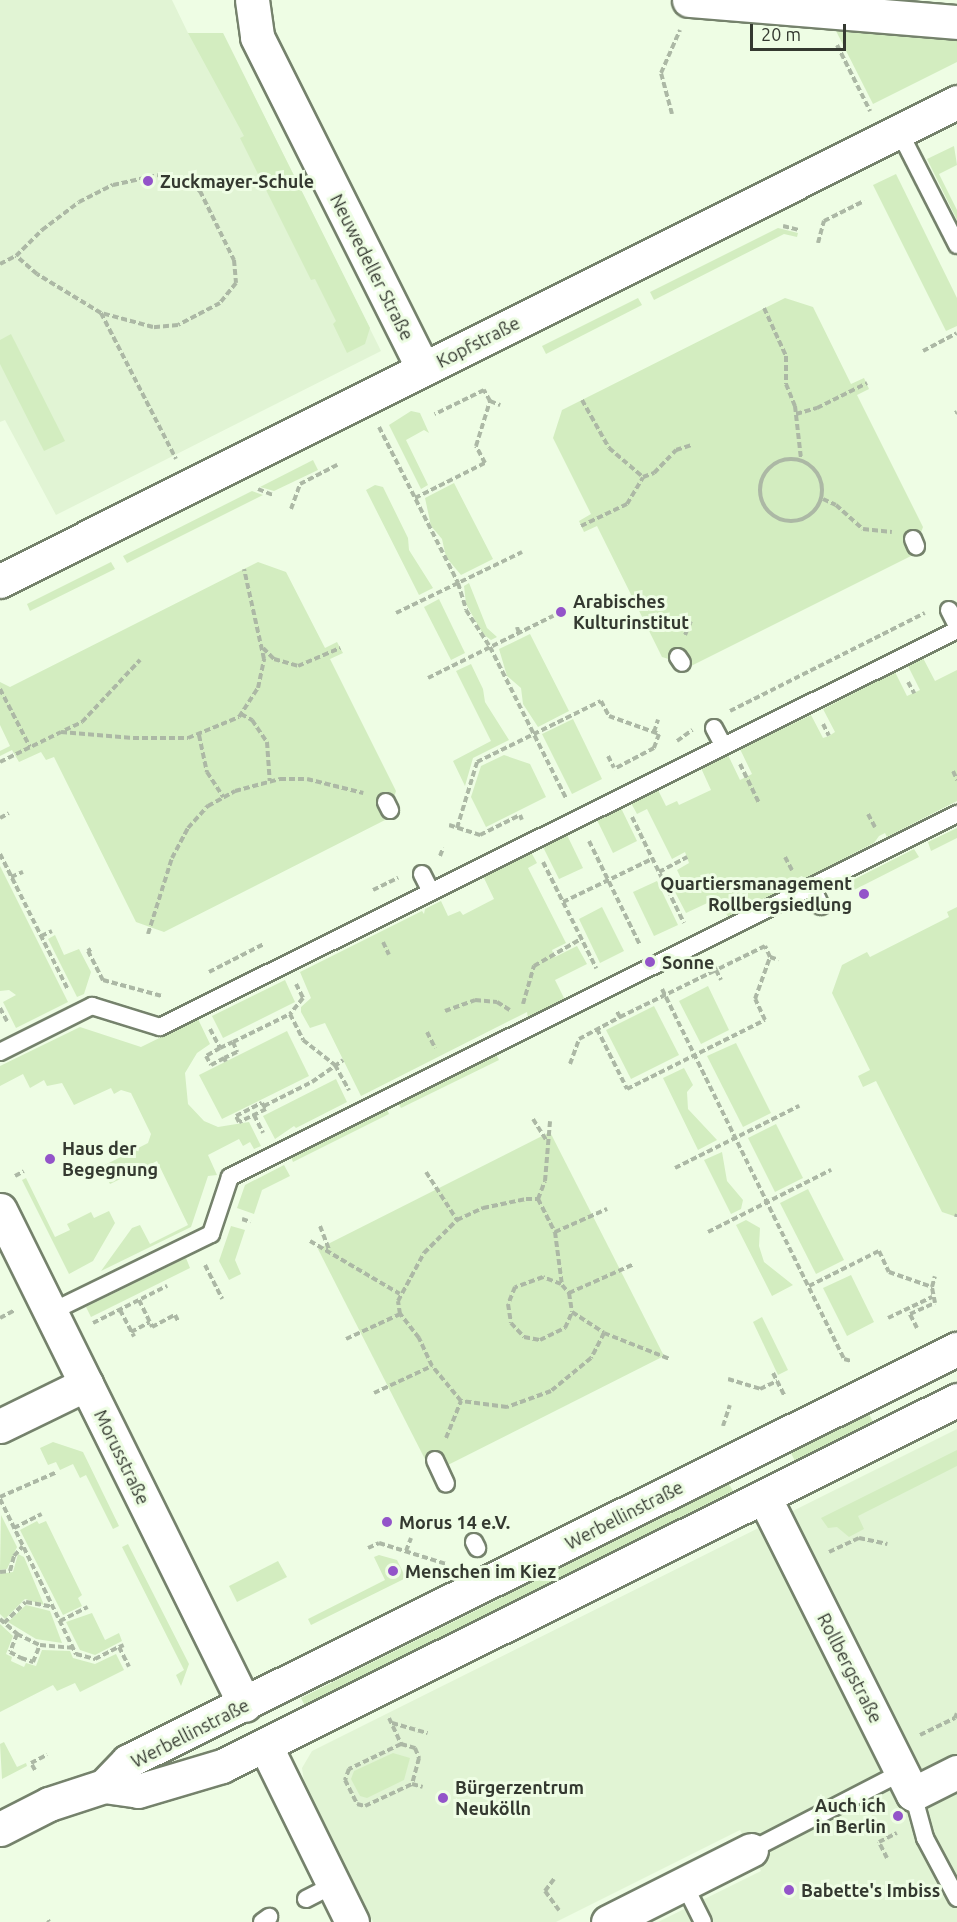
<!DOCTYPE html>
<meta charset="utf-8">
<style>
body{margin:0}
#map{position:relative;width:957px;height:1922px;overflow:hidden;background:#eefde4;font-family:Ubuntu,sans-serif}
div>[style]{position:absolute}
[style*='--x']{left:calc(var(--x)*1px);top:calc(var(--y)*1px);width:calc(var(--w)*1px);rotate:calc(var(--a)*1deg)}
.built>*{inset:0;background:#e1f4d4}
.green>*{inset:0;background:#d3edc0}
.path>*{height:4px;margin-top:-2px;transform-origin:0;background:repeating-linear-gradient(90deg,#acb8a5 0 6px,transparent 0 9px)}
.path>.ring{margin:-2px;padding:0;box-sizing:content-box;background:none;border:4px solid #acb8a5;border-radius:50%}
.roads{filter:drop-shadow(2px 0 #75826c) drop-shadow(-2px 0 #75826c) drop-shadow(0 2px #75826c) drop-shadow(0 -2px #75826c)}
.service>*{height:16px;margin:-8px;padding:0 8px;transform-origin:8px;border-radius:8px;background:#fff}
.minor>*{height:33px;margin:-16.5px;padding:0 16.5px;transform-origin:16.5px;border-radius:16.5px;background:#fff}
.tertiary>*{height:33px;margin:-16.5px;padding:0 16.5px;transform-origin:16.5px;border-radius:16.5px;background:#fff}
.dots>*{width:16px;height:16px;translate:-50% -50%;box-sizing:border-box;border:3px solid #eefde4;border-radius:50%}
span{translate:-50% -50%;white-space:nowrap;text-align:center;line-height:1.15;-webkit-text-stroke:6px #eefde4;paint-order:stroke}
.poi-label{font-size:18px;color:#343930;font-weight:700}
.left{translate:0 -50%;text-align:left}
.right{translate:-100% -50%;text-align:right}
.street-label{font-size:18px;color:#343930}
.scale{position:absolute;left:750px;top:24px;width:96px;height:27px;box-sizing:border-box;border:3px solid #343930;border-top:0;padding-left:8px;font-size:18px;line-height:21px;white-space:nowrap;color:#343930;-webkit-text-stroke:4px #eefde4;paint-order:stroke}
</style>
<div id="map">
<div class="built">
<div style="clip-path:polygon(0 0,172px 0,188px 33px,223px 33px,381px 351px,56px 515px,5px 420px,0 422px)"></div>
<div style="clip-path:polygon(957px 1429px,957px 1922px,658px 1922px,761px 1871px,740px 1830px,556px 1922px,373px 1922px,304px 1781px,302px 1768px,312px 1751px)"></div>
</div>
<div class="green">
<div style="clip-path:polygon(831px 21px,957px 32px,957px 62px,873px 104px)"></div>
<div style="clip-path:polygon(188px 33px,223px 33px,370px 328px,365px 344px,347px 353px,333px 324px,336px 321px,315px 279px,311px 280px,240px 138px,244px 136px)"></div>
<div style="clip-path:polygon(954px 146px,957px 165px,939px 174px,957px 210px,957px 220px,927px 159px)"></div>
<div style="clip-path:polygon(896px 174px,957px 298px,957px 326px,946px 331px,873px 185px)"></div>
<div style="clip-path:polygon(778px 228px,798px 233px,797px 237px,784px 234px,654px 300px,650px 292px)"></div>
<div style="clip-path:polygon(638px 298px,642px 305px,546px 354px,542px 346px)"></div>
<div style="clip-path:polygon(785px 298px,813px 307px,851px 384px,864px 378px,869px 389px,857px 395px,923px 527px,913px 555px,691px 666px,662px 657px,597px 526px,584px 532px,579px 521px,591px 514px,553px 438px,562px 410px)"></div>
<div style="clip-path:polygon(11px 334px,65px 441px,44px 451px,0 364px,0 340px)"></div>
<div style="clip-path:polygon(411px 411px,420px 413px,429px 433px,424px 430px,406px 440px,428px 485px,421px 489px,389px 425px)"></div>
<div style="clip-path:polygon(313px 460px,318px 470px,274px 491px,260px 487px)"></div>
<div style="clip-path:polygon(454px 483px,493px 559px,461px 575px,446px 557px,442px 539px,431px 526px,425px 498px)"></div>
<div style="clip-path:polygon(375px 485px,383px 487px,408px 538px,409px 550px,433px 588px,419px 595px,366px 490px)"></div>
<div style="clip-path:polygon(252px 491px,263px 495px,127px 563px,123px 556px)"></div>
<div style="clip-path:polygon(111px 562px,115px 569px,30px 611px,27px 604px)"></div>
<div style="clip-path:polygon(258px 562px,286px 572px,325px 648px,337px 642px,343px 653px,330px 659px,396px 791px,387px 819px,164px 932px,136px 922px,54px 757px,46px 760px,41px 752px,19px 762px,12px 750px,0 756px,0 751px,10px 746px,0 725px,0 682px,10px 687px)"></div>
<div style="clip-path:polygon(469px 583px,487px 628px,497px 637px,491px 640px,483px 634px,466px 604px,464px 586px)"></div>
<div style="clip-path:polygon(439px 599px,465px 653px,451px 660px,424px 607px)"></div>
<div style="clip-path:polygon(530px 634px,569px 711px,538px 727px,523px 704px,521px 688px,507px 676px,499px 649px)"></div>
<div style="clip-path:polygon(923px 658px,935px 681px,957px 670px,957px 801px,887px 837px,885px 833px,879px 836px,874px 843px,804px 879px,802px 876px,791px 881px,792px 885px,728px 917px,718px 898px,686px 913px,675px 892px,685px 887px,677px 870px,689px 863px,685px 852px,672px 859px,647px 809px,637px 814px,631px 803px,658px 790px,666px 806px,677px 801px,679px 805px,711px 790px,701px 768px,728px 755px,740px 780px,752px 774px,740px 749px,811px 715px,823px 738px,829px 736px,835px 732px,823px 709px,895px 672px,907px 696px,920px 690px,908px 666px)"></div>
<div style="clip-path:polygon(471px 664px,483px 689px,485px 702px,509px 740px,473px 758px,465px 786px,453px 761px,491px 741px,456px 671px)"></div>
<div style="clip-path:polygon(573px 719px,602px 779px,572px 794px,542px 734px)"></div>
<div style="clip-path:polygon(504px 755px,530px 764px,546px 797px,486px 827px,471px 797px,481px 766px)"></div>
<div style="clip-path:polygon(621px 808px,637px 841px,613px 853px,597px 820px)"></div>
<div style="clip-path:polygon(957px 828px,957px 838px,931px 851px,928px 842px)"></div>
<div style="clip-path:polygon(567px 835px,583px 868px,559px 879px,543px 847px)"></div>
<div style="clip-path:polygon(914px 849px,919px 857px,854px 890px,851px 881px)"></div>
<div style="clip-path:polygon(531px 852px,537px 863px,528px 868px,566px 943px,552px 950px,553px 953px,555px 957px,577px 946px,587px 964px,555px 980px,565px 1000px,528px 1019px,527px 1012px,361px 1096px,325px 1023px,310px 1028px,301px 1012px,301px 1007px,311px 998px,300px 972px,422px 911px,424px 914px,425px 909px,441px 901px,448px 916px,460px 911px,463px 915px,494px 899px,483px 876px)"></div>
<div style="clip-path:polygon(0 866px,68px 1002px,16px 1028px,3px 1002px,16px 995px,9px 990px,0 991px)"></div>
<div style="clip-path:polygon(657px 881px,678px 925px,654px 936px,633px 892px)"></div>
<div style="clip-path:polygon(602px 907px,624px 951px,600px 963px,579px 919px)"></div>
<div style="clip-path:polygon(957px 907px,957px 1217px,942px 1212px,876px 1081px,863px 1087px,858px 1076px,870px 1070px,832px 993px,842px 965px,867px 952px,870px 957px,949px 917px,947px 912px)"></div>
<div style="clip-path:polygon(55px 935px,64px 955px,79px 949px,91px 972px,84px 994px,77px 997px,48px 939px)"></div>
<div style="clip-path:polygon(285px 980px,295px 1002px,223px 1038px,212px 1016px)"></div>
<div style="clip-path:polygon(708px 986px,729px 1030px,701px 1044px,679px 1001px)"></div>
<div style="clip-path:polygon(654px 1006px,679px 1055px,631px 1079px,606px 1030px)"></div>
<div style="clip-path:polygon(198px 1019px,210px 1044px,197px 1053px,185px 1073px,188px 1104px,204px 1121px,218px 1127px,249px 1122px,261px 1146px,254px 1149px,250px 1142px,243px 1146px,239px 1139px,208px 1155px,217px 1175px,208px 1176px,191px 1227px,101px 1271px,132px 1228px,140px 1225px,150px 1244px,188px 1225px,157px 1161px,110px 1184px,101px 1167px,148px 1143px,151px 1134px,147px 1126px,131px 1093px,121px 1090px,114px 1094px,111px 1088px,74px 1105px,62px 1083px,47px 1086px,44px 1080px,30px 1088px,23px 1074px,0 1086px,0 1066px,80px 1027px,141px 1047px)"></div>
<div style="clip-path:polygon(287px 1031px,309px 1076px,222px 1119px,199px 1075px)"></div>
<div style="clip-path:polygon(736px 1043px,771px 1113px,743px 1127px,707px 1056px)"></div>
<div style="clip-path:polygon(496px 1054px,499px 1060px,401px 1108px,398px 1103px)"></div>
<div style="clip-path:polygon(684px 1068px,693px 1085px,687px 1092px,688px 1109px,717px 1140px,698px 1150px,663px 1078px)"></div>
<div style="clip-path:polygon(336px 1079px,347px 1102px,296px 1128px,294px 1126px,275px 1139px,263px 1116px)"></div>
<div style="clip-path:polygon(387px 1109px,389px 1114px,293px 1162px,291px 1157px)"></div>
<div style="clip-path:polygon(776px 1124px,803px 1178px,775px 1192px,748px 1138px)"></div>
<div style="clip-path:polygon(550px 1132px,664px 1356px,432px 1473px,318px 1249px)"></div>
<div style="clip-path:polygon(722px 1152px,727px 1181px,743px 1200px,741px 1209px,731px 1214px,704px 1160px)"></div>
<div style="clip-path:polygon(284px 1165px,290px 1176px,262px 1190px,254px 1214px,237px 1208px,245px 1185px)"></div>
<div style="clip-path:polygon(26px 1178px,55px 1237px,70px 1230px,67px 1224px,91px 1212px,94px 1218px,109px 1211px,115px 1223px,93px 1261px,69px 1274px,22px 1180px)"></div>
<div style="clip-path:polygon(808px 1189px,844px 1260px,816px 1274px,780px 1203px)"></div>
<div style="clip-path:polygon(746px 1220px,760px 1228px,759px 1246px,764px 1262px,793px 1285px,772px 1296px,736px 1225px)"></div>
<div style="clip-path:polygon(231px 1226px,245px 1230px,235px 1260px,241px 1274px,229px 1280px,219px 1261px)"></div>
<div style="clip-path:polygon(186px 1258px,190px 1268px,91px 1317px,86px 1307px)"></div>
<div style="clip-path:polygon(851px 1275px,874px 1322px,847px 1336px,823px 1288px)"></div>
<div style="clip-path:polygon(762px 1317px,788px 1370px,778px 1375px,753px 1322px)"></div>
<div style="clip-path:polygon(869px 1414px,873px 1422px,795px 1461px,791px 1453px)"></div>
<div style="clip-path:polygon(53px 1442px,83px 1452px,119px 1526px,113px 1529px,86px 1475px,80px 1478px,73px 1464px,60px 1470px,56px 1462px,48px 1465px,40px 1448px)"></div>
<div style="clip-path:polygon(957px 1450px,957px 1466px,858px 1516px,864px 1529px,849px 1537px,837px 1527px,828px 1528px,821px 1518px)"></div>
<div style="clip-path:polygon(729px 1484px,733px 1491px,305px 1706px,301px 1698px)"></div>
<div style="clip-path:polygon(1px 1515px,17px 1547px,7px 1569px,0 1570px)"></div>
<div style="clip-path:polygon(37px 1521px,39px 1524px,46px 1521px,82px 1595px,78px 1598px,82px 1606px,63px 1615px,20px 1530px)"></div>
<div style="clip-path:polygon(128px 1544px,189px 1664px,181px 1686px,176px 1675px,184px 1670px,122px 1547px)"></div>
<div style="clip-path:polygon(18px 1554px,24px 1557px,44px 1605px,25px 1599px,5px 1619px,0 1614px,0 1574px,13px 1572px)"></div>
<div style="clip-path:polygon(379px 1555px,397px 1560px,406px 1578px,311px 1625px,308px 1619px,385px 1580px,374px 1557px)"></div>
<div style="clip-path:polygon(278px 1561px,287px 1577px,237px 1602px,229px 1586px)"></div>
<div style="clip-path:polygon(26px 1605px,50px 1611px,62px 1643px,36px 1639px,8px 1622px)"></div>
<div style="clip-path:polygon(92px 1613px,105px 1640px,119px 1633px,122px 1641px,95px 1655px,80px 1650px,66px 1622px)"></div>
<div style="clip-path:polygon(0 1624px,13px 1636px,6px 1654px,12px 1657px,11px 1661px,24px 1667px,26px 1663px,36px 1666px,42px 1650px,70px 1651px,73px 1658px,95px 1664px,116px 1654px,124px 1670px,80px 1692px,75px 1683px,57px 1691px,53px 1685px,0 1712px)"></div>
<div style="clip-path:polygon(4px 1742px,17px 1767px,26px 1763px,27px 1766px,2px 1779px,0 1744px)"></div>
<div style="clip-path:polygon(393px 1753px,410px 1758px,404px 1780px,367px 1798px,360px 1796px,351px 1779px,354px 1771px)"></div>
</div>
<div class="path">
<div style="--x:837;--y:45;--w:74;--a:63.4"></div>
<div style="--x:672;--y:114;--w:42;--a:-105"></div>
<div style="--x:661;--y:73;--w:47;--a:-66.2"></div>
<div style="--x:783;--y:226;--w:16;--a:14"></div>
<div style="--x:818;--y:243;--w:23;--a:-75"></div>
<div style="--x:824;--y:221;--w:45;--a:-26.6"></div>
<div style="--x:0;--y:264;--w:18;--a:-27"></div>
<div style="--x:16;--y:256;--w:37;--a:-45"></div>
<div style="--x:42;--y:230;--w:46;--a:-37.1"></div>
<div style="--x:79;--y:202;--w:38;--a:-27"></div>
<div style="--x:113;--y:185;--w:46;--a:-12.5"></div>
<div style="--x:158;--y:175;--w:26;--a:9"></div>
<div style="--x:184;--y:179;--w:20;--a:37"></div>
<div style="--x:200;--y:191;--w:77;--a:63.8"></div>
<div style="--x:234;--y:260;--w:23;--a:85"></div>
<div style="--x:236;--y:283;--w:26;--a:129"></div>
<div style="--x:220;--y:303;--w:47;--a:152.4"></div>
<div style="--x:178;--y:325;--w:25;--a:175"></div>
<div style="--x:153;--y:327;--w:54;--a:-164.9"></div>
<div style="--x:101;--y:313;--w:75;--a:-148.6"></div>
<div style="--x:37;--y:274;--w:28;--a:-139"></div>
<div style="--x:764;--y:308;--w:53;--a:65.4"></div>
<div style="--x:786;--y:356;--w:28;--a:90"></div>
<div style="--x:786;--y:384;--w:24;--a:68"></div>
<div style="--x:795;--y:406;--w:53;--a:83.5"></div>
<div style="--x:101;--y:313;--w:164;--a:62.8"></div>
<div style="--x:923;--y:351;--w:38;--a:-28"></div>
<div style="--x:582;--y:400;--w:55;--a:60.6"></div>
<div style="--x:609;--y:448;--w:45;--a:40.5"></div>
<div style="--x:643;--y:477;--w:12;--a:-20"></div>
<div style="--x:654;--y:473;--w:32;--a:-46"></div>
<div style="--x:676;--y:450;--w:16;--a:-18"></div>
<div style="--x:490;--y:401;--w:11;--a:22"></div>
<div style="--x:955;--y:413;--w:2;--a:-27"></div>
<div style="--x:796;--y:414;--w:22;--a:-16"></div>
<div style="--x:817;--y:408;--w:56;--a:-26.6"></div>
<div style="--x:379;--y:427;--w:175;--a:63.1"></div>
<div style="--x:458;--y:583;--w:28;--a:73"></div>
<div style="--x:466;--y:610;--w:44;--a:57"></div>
<div style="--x:490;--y:647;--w:169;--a:63.3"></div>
<div class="ring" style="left:760px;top:459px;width:58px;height:58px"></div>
<div style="--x:258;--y:489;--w:16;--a:22"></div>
<div style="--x:415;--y:498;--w:78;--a:-26.6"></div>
<div style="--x:485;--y:463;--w:19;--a:-118"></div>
<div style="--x:476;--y:446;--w:47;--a:-72.7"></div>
<div style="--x:490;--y:401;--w:13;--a:-119"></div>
<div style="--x:484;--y:390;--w:55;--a:153.9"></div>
<div style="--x:823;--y:499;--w:14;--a:25"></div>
<div style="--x:836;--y:505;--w:36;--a:42"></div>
<div style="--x:863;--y:529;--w:29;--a:6"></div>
<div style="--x:291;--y:509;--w:27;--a:-70"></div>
<div style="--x:300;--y:484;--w:42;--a:-27.2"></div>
<div style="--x:581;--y:526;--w:51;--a:-25.6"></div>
<div style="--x:627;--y:504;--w:31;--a:-59"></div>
<div style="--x:396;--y:613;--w:140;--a:-25.8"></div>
<div style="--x:517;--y:627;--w:6;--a:72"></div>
<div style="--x:685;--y:635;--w:15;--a:-67"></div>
<div style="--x:263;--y:648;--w:16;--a:45"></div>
<div style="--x:274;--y:659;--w:25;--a:16"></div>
<div style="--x:298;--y:666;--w:46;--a:-23.2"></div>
<div style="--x:428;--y:678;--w:140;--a:-26.4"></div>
<div style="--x:908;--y:682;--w:13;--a:61"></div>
<div style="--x:0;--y:689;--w:65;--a:62.7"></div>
<div style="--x:730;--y:711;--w:218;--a:-26.7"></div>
<div style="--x:241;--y:714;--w:13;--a:29"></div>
<div style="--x:252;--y:720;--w:27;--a:56"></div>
<div style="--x:267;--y:742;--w:39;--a:86"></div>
<div style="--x:823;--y:724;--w:13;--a:63"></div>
<div style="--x:65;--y:730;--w:19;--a:-25"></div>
<div style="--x:82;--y:722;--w:85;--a:-46.9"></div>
<div style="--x:654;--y:732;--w:13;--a:-72"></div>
<div style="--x:199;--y:735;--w:38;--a:78"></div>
<div style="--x:207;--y:772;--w:30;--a:57"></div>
<div style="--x:677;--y:741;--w:19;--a:-36"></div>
<div style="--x:608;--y:756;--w:13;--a:63"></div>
<div style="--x:0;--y:762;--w:68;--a:-26.2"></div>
<div style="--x:61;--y:732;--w:72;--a:4.8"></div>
<div style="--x:133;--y:738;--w:55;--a:0"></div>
<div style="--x:188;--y:738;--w:55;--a:-22.4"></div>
<div style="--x:239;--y:717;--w:35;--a:-57"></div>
<div style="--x:258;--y:688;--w:30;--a:-78"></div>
<div style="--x:264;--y:659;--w:92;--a:-102.5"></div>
<div style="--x:740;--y:764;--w:43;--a:64"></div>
<div style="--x:953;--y:771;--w:10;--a:66"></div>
<div style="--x:868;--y:814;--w:15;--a:62"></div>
<div style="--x:632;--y:817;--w:118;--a:63.9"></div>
<div style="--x:0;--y:818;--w:10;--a:-29"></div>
<div style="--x:449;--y:825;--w:33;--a:18"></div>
<div style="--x:480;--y:835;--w:45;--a:-26.6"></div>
<div style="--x:520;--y:815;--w:5;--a:68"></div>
<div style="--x:457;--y:828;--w:69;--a:-73.1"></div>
<div style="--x:477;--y:762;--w:138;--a:-26.2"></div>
<div style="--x:601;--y:701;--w:17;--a:62"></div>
<div style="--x:609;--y:716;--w:53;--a:19.8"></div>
<div style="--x:659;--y:734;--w:15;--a:110"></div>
<div style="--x:654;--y:748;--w:45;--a:152.3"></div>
<div style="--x:589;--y:841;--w:116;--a:63.9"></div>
<div style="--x:0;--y:854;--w:152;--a:63.4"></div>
<div style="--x:440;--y:856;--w:9;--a:-69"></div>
<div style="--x:785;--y:857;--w:15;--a:62"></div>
<div style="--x:543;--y:862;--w:119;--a:63.4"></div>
<div style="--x:659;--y:872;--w:32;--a:-28"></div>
<div style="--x:11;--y:877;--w:13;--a:-23"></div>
<div style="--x:373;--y:890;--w:28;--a:-26"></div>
<div style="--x:563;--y:902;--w:99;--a:-25.8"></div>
<div style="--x:148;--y:934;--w:80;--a:-72.5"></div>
<div style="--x:172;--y:858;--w:34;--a:-62"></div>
<div style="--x:188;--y:828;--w:30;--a:-48"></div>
<div style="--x:208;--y:806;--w:31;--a:-29"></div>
<div style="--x:235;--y:791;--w:47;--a:-14.9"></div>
<div style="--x:280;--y:779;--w:27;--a:0"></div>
<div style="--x:307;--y:779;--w:58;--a:14"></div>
<div style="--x:41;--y:936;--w:12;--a:-24"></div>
<div style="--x:383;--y:942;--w:14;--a:65"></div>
<div style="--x:91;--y:949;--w:4;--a:146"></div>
<div style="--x:88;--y:951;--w:33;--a:63"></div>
<div style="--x:103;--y:980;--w:61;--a:15.2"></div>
<div style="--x:770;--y:957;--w:9;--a:18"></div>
<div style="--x:209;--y:972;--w:62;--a:-27"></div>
<div style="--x:296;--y:984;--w:16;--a:63"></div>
<div style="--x:303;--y:998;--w:21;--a:129"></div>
<div style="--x:290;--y:1014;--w:29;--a:63"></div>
<div style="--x:303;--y:1040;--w:41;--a:38"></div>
<div style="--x:335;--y:1065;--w:29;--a:61"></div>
<div style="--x:662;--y:989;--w:412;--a:63.8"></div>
<div style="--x:844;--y:1359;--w:7;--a:16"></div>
<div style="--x:523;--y:1004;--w:40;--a:-74"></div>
<div style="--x:534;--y:966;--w:54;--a:-29.9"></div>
<div style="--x:0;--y:1008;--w:15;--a:62"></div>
<div style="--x:445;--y:1011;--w:32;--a:-20"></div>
<div style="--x:475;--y:1000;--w:22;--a:5"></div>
<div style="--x:497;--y:1002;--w:15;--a:32"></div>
<div style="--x:620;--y:1017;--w:107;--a:-26.1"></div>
<div style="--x:716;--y:970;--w:11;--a:63"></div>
<div style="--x:210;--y:1029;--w:21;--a:62"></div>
<div style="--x:220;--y:1048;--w:14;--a:-25"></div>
<div style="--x:233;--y:1042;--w:11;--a:68"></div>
<div style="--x:237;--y:1052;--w:14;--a:155"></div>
<div style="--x:224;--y:1058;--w:4;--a:63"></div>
<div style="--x:597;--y:1029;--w:67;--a:63.4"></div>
<div style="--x:627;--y:1089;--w:154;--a:-26.6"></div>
<div style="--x:765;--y:1020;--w:23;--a:-115"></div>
<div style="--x:755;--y:999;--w:45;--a:-70.3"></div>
<div style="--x:770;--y:957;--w:12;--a:-114"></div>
<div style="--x:765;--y:946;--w:55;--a:153.9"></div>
<div style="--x:716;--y:970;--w:7;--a:-117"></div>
<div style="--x:427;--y:1032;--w:18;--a:63"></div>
<div style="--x:233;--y:1042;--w:64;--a:-26.2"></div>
<div style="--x:220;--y:1048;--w:16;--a:150"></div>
<div style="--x:206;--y:1056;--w:10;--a:61"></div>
<div style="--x:211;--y:1065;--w:15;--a:-28"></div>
<div style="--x:570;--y:1064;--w:27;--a:-70"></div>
<div style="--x:579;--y:1039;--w:47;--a:-28.2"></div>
<div style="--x:620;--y:1017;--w:8;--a:-120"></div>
<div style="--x:262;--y:1103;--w:7;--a:56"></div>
<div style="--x:266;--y:1109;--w:30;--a:154"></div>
<div style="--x:239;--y:1122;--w:7;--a:-117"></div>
<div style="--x:236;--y:1116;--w:29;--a:-27"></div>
<div style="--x:264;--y:1106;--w:54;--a:-26.6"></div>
<div style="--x:312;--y:1082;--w:38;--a:-35"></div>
<div style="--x:254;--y:1115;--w:20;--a:63"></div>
<div style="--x:533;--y:1119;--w:26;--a:58"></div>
<div style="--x:675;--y:1168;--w:139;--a:-26.6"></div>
<div style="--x:426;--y:1172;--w:57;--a:57.1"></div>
<div style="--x:15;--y:1176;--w:10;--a:-29"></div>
<div style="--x:526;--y:1199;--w:12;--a:0"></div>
<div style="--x:538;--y:1199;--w:37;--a:63"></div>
<div style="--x:555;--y:1232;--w:53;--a:82.5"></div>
<div style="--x:562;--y:1285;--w:11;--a:49"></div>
<div style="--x:569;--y:1293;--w:19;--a:81"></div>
<div style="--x:572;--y:1312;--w:38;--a:33"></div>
<div style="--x:604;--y:1333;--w:28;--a:117"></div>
<div style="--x:591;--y:1358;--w:52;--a:140.5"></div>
<div style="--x:551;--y:1391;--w:47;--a:160"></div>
<div style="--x:507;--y:1407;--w:46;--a:-172.6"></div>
<div style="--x:461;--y:1401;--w:45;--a:-129.6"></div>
<div style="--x:432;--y:1366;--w:31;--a:-115"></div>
<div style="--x:419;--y:1338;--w:31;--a:-128"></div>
<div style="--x:400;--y:1314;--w:13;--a:-99"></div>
<div style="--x:398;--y:1301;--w:55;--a:-61.6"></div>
<div style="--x:424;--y:1253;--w:47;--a:-45"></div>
<div style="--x:457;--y:1220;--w:29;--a:-25"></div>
<div style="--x:483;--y:1208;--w:44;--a:-11.8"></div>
<div style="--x:538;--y:1199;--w:19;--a:-69"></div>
<div style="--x:545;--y:1181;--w:60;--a:-85.2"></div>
<div style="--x:956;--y:1217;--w:3;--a:-72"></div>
<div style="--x:242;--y:1219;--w:9;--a:18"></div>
<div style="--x:320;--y:1226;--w:26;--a:69"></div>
<div style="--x:555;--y:1232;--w:57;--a:-23.9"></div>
<div style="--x:708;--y:1232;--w:138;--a:-26.8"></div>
<div style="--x:310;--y:1241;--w:104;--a:30.5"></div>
<div style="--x:205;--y:1265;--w:38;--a:63"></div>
<div style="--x:561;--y:1284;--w:19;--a:-159"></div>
<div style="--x:543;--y:1277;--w:30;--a:160"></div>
<div style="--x:515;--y:1287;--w:18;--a:112"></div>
<div style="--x:508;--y:1304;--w:19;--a:81"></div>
<div style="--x:511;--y:1323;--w:19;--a:47"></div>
<div style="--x:524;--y:1337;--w:16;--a:11"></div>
<div style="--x:540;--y:1340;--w:28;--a:-26"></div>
<div style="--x:565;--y:1328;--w:17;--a:-66"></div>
<div style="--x:809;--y:1286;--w:78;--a:-26.6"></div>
<div style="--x:879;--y:1251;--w:23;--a:65"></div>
<div style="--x:889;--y:1272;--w:46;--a:19.2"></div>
<div style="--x:569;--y:1293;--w:71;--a:-24"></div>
<div style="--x:139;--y:1300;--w:30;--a:64"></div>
<div style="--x:152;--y:1327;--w:26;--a:-28"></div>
<div style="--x:175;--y:1315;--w:7;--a:63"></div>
<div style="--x:120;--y:1310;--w:30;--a:62"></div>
<div style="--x:0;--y:1318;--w:17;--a:-28"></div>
<div style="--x:888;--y:1318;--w:49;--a:-25.5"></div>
<div style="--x:93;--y:1323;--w:83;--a:-26.6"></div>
<div style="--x:917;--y:1328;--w:16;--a:-117"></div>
<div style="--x:910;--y:1314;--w:27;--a:-24"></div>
<div style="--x:935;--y:1303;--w:16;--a:-101"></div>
<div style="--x:932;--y:1287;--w:11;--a:-75"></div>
<div style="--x:131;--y:1332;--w:21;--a:-28"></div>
<div style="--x:604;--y:1333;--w:71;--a:21.5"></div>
<div style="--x:346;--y:1339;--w:60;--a:-24.8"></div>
<div style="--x:773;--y:1373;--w:9;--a:63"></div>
<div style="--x:728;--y:1379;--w:34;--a:17"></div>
<div style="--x:760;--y:1389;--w:19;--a:-25"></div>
<div style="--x:777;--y:1381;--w:16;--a:63"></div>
<div style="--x:374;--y:1393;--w:64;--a:-25"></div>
<div style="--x:723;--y:1426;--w:22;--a:-72"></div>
<div style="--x:446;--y:1438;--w:40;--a:-68"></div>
<div style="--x:0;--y:1497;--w:62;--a:-23.7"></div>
<div style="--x:0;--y:1499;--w:173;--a:63.9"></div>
<div style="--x:76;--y:1654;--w:20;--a:15"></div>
<div style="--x:95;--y:1659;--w:27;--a:-27"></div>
<div style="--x:119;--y:1647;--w:22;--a:63"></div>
<div style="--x:14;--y:1528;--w:31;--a:-27"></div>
<div style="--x:368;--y:1548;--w:12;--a:-24"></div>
<div style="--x:379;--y:1543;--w:70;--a:17.4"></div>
<div style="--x:406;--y:1551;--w:14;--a:-69"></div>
<div style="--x:829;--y:1552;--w:33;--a:-25"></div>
<div style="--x:859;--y:1538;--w:29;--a:12"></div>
<div style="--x:0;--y:1572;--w:10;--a:-6"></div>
<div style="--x:10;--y:1571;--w:16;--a:-75"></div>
<div style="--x:14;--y:1556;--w:13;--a:-48"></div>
<div style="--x:0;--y:1619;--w:23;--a:41"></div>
<div style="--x:17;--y:1634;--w:25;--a:26"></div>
<div style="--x:40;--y:1645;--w:33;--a:5"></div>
<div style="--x:60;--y:1621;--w:31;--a:-27"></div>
<div style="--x:4;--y:1623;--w:30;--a:-44"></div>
<div style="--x:26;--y:1602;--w:27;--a:10"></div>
<div style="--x:17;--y:1634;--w:19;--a:111"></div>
<div style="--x:10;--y:1652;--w:13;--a:29"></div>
<div style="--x:21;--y:1658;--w:13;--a:18"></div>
<div style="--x:33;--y:1662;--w:18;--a:-68"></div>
<div style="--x:119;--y:1647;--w:5;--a:-22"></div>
<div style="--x:389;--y:1718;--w:29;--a:65"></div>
<div style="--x:401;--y:1744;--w:15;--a:16"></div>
<div style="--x:415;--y:1748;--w:11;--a:68"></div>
<div style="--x:419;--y:1758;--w:27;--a:105"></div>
<div style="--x:412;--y:1784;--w:11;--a:15"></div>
<div style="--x:392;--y:1723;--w:37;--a:16"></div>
<div style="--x:920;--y:1735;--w:39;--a:-26"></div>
<div style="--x:955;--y:1718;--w:5;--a:-68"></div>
<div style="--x:401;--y:1744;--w:58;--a:154.3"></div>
<div style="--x:349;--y:1769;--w:12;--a:110"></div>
<div style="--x:345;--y:1780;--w:27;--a:63"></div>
<div style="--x:357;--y:1804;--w:8;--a:14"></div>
<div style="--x:365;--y:1806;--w:52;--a:-25.1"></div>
<div style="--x:35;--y:1770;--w:8;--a:-120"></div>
<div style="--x:31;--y:1763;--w:18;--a:-27"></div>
<div style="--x:887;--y:1858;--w:18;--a:-117"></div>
<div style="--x:879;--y:1842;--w:20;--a:-27"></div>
<div style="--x:554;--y:1879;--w:15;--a:127"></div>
<div style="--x:545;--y:1891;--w:24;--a:54"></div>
<div style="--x:811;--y:1895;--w:3;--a:72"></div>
<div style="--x:48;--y:1920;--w:2;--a:63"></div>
</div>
<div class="roads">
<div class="service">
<div style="--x:899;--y:131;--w:128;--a:63"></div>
<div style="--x:913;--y:539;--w:8;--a:67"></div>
<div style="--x:949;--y:610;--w:18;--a:63"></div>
<div style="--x:678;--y:657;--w:7;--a:56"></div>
<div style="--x:714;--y:728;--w:19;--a:62"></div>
<div style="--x:386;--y:802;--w:9;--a:63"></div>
<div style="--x:422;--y:874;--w:20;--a:63"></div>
<div style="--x:812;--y:887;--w:21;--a:65"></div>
<div style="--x:0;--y:1052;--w:103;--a:-26.6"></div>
<div style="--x:92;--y:1006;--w:71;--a:17.2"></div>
<div style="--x:160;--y:1027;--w:890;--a:-26.48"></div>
<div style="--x:51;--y:1312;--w:178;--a:-26"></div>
<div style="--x:211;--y:1234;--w:60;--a:-71.6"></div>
<div style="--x:230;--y:1177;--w:813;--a:-26.53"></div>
<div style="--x:435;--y:1460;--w:26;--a:65"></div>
<div style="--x:474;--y:1542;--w:7;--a:63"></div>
<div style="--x:913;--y:1794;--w:46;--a:74.7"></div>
<div style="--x:925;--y:1838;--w:68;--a:61.9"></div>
<div style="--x:751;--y:1850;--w:170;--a:-27.3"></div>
<div style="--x:684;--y:1884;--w:42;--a:63.4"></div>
<div style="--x:306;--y:1899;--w:31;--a:-27"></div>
<div style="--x:262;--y:1922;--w:9;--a:-36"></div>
</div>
<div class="minor">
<div style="--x:252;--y:0;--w:37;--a:82"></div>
<div style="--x:257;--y:37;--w:371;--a:63.4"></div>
<div style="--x:689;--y:0;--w:269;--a:4.7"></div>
<div style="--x:0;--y:581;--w:1070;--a:-26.59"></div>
<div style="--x:0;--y:1210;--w:552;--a:63.67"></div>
<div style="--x:0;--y:1426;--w:96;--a:-26"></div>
<div style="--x:764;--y:1497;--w:332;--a:63.4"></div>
<div style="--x:913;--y:1794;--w:49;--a:-26.6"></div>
<div style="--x:265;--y:1745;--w:197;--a:63.8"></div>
<div style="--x:608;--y:1922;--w:160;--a:-26.7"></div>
</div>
<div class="tertiary">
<div style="--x:104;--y:1786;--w:34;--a:8"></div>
<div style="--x:138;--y:1791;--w:88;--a:-16.6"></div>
<div style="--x:222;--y:1766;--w:821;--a:-26.47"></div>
<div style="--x:0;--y:1829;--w:55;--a:-27"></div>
<div style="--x:49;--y:1804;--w:58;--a:-18.1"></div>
<div style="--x:104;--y:1786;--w:35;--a:-46"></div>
<div style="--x:128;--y:1761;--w:926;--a:-26.43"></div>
</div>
</div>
<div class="dots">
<div style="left:148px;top:181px;background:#9354c9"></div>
<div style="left:561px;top:612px;background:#9354c9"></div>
<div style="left:864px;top:894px;background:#9354c9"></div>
<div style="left:650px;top:962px;background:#9354c9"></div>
<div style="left:50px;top:1159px;background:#9354c9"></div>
<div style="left:387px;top:1522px;background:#9354c9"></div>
<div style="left:393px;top:1571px;background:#9354c9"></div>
<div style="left:443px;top:1798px;background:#9354c9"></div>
<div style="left:898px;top:1816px;background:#9354c9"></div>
<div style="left:789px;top:1890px;background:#9354c9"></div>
</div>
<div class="poi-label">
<span class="left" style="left:160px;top:181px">Zuckmayer-Schule</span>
<span class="left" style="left:573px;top:612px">Arabisches<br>Kulturinstitut</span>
<span class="right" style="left:852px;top:894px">Quartiersmanagement<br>Rollbergsiedlung</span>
<span class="left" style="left:662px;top:962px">Sonne</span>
<span class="left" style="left:62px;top:1159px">Haus der<br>Begegnung</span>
<span class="left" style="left:399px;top:1522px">Morus 14 e.V.</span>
<span class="left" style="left:405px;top:1571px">Menschen im Kiez</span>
<span class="left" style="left:455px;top:1798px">Bürgerzentrum<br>Neukölln</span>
<span class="right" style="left:886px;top:1816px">Auch ich<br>in Berlin</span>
<span class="left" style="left:801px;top:1890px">Babette's Imbiss</span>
</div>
<div class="street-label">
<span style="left:372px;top:267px;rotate:63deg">Neuwedeller Straße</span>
<span style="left:478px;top:342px;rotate:-27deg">Kopfstraße</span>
<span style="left:122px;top:1457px;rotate:64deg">Morusstraße</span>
<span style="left:624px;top:1515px;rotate:-27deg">Werbellinstraße</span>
<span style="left:850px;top:1668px;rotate:63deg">Rollbergstraße</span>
<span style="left:190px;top:1733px;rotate:-27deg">Werbellinstraße</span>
</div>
<div class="scale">20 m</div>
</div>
